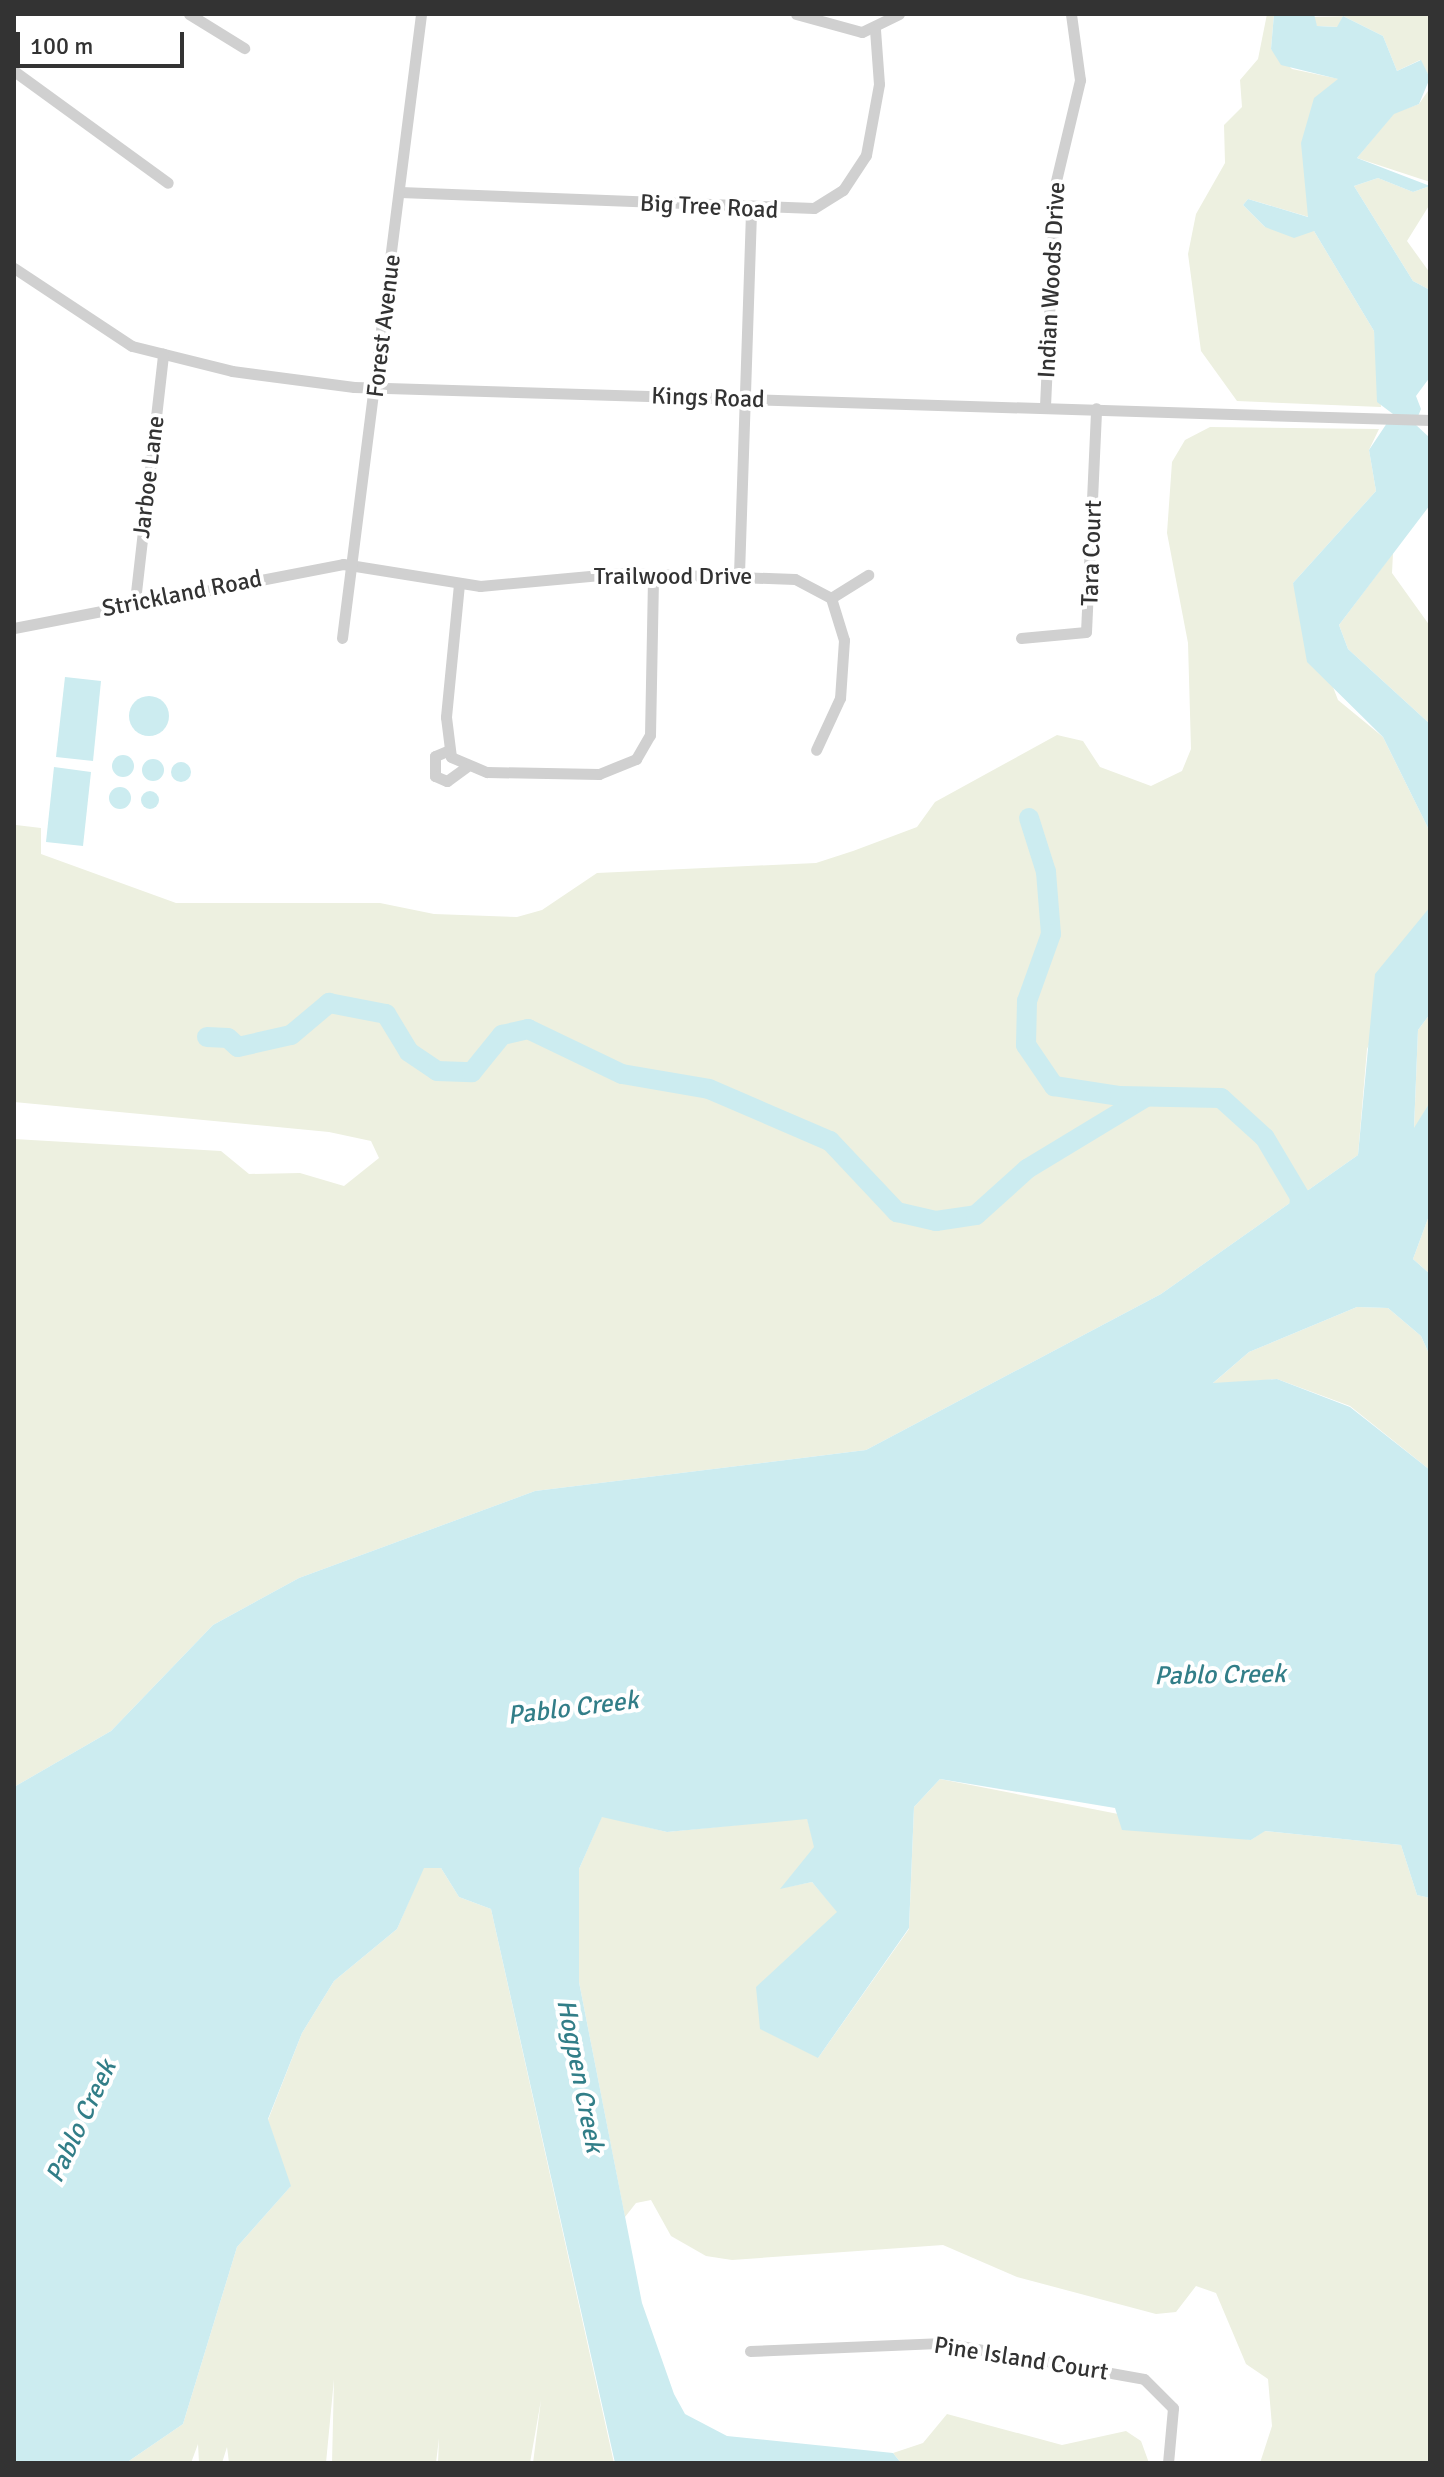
<!DOCTYPE html>
<style>
body{margin:0}
#map{position:relative;width:1444px;height:2477px;overflow:hidden;background:#fff;font-family:Signika,sans-serif}
div>[style]{position:absolute}
[style*='--x']{left:calc(var(--x)*1px);top:calc(var(--y)*1px);width:calc(var(--w)*1px);rotate:calc(var(--a)*1deg)}
.green>*{inset:0;background:#edf0e0}
.water>*{inset:0;background:#ccecf0}
.round{border-radius:50%}
.river>*{height:20px;margin:-10px;padding:0 10px;transform-origin:10px;border-radius:10px;background:#ccecf0}
.street>*{height:11px;margin:-5.5px;padding:0 5.5px;transform-origin:5.5px;border-radius:5.5px;background:#d0d0d0}
span{translate:-50% -50%;white-space:nowrap;text-align:center;line-height:1.15;-webkit-text-stroke:8px #fff;paint-order:stroke}
.street-label{font-size:24px;color:#333}
.water-label{font-size:26px;color:#327e88;font-style:italic}
.frame{position:absolute;inset:0;border:16px solid #333;pointer-events:none}
.scale{position:absolute;left:16px;top:32px;width:168px;height:36px;box-sizing:border-box;border:4px solid #333;border-top:0;padding-left:10px;font-size:24px;line-height:28px;white-space:nowrap;color:#333;-webkit-text-stroke:6px #fff;paint-order:stroke}
</style>
<div id="map">
<div class="green">
<div style="clip-path:polygon(1267px 14px,1274px 14px,1271px 49px,1292px 69px,1339px 79px,1305px 155px,1309px 217px,1248px 199px,1243px 205px,1265px 227px,1314px 231px,1374px 331px,1381px 407px,1237px 401px,1201px 351px,1188px 254px,1196px 214px,1225px 163px,1224px 125px,1242px 107px,1240px 80px,1258px 59px)"></div>
<div style="clip-path:polygon(1430px 14px,1430px 78px,1420px 60px,1397px 71px,1383px 36px,1343px 16px,1338px 27px,1317px 26px,1311px 17px)"></div>
<div style="clip-path:polygon(1430px 88px,1430px 182px,1357px 158px,1394px 113px,1419px 104px)"></div>
<div style="clip-path:polygon(1378px 178px,1413px 192px,1430px 186px,1430px 204px,1407px 241px,1430px 273px,1430px 290px,1413px 281px,1354px 186px)"></div>
<div style="clip-path:polygon(1210px 427px,1379px 429px,1369px 450px,1376px 491px,1293px 583px,1338px 700px,1383px 737px,1430px 832px,1430px 907px,1367px 1049px,1358px 1155px,1161px 1294px,866px 1450px,535px 1491px,299px 1578px,213px 1625px,111px 1731px,14px 1787px,14px 1139px,221px 1151px,249px 1174px,300px 1173px,344px 1186px,379px 1158px,371px 1141px,329px 1132px,14px 1102px,16px 825px,41px 828px,41px 854px,176px 903px,380px 903px,434px 914px,517px 917px,542px 910px,597px 873px,816px 863px,853px 851px,917px 827px,935px 802px,1057px 735px,1083px 741px,1100px 767px,1151px 786px,1182px 771px,1191px 749px,1188px 643px,1167px 533px,1172px 462px,1185px 440px)"></div>
<div style="clip-path:polygon(1393px 553px,1392px 573px,1430px 626px,1430px 724px,1348px 649px,1339px 625px)"></div>
<div style="clip-path:polygon(1430px 1014px,1430px 1102px,1414px 1130px,1418px 1030px)"></div>
<div style="clip-path:polygon(1430px 1213px,1430px 1274px,1413px 1259px)"></div>
<div style="clip-path:polygon(1357px 1307px,1388px 1308px,1421px 1336px,1430px 1356px,1430px 1470px,1350px 1406px,1277px 1379px,1212px 1384px,1249px 1352px)"></div>
<div style="clip-path:polygon(940px 1779px,1251px 1840px,1264px 1831px,1401px 1845px,1417px 1895px,1430px 1898px,1430px 2463px,1260px 2463px,1272px 2426px,1268px 2379px,1246px 2364px,1216px 2293px,1196px 2286px,1176px 2312px,1156px 2314px,1017px 2277px,943px 2245px,732px 2260px,706px 2256px,671px 2236px,651px 2200px,636px 2203px,625px 2217px,579px 1982px,579px 1869px,602px 1816px,667px 1832px,807px 1818px,815px 1847px,782px 1888px,812px 1882px,838px 1912px,818px 2058px,909px 1929px,914px 1807px)"></div>
<div style="clip-path:polygon(423px 1868px,441px 1868px,459px 1897px,491px 1909px,614px 2463px,533px 2463px,541px 2400px,530px 2463px,438px 2463px,439px 2438px,436px 2463px,332px 2463px,334px 2379px,326px 2463px,229px 2463px,227px 2447px,222px 2463px,199px 2463px,198px 2444px,191px 2463px,126px 2463px,183px 2424px,237px 2247px,290px 2187px,268px 2120px,302px 2033px,334px 1981px,397px 1929px)"></div>
<div style="clip-path:polygon(947px 2414px,1062px 2445px,1126px 2431px,1141px 2441px,1149px 2463px,901px 2463px,893px 2453px,923px 2443px)"></div>
</div>
<div class="water">
<div style="clip-path:polygon(1274px 14px,1314px 14px,1317px 26px,1337px 27px,1343px 16px,1383px 36px,1397px 71px,1421px 60px,1430px 78px,1419px 104px,1394px 114px,1357px 158px,1430px 186px,1413px 192px,1378px 178px,1354px 186px,1413px 281px,1430px 290px,1430px 377px,1416px 396px,1421px 409px,1415px 424px,1430px 438px,1430px 505px,1339px 625px,1348px 649px,1430px 724px,1430px 832px,1383px 737px,1307px 662px,1293px 583px,1376px 491px,1369px 450px,1393px 414px,1377px 402px,1374px 331px,1314px 231px,1294px 238px,1265px 227px,1243px 205px,1248px 199px,1308px 217px,1301px 143px,1314px 98px,1338px 79px,1281px 65px,1271px 49px)"></div>
<div style="clip-path:polygon(65px 677px,101px 681px,93px 761px,56px 757px)"></div>
<div class="round" style="left:129px;top:696px;width:40px;height:40px"></div>
<div class="round" style="left:112px;top:755px;width:22px;height:22px"></div>
<div class="round" style="left:142px;top:759px;width:22px;height:22px"></div>
<div class="round" style="left:171px;top:762px;width:20px;height:20px"></div>
<div style="clip-path:polygon(54px 767px,91px 772px,83px 846px,46px 842px)"></div>
<div class="round" style="left:109px;top:787px;width:22px;height:22px"></div>
<div class="round" style="left:141px;top:791px;width:18px;height:18px"></div>
<div style="clip-path:polygon(1430px 907px,1430px 1014px,1418px 1030px,1414px 1128px,1430px 1102px,1430px 1213px,1413px 1259px,1430px 1274px,1430px 1356px,1421px 1336px,1388px 1308px,1357px 1307px,1249px 1352px,1213px 1383px,1277px 1379px,1350px 1407px,1430px 1470px,1430px 1898px,1417px 1895px,1401px 1845px,1265px 1831px,1251px 1840px,1122px 1830px,1115px 1808px,940px 1779px,914px 1807px,909px 1928px,818px 2058px,760px 2029px,756px 1987px,837px 1912px,812px 1882px,780px 1889px,814px 1847px,807px 1819px,667px 1832px,602px 1817px,579px 1869px,579px 1982px,642px 2303px,674px 2394px,685px 2414px,727px 2436px,893px 2453px,901px 2463px,615px 2463px,491px 1909px,459px 1897px,441px 1868px,424px 1868px,397px 1929px,334px 1981px,302px 2033px,268px 2119px,291px 2186px,237px 2247px,183px 2424px,126px 2463px,14px 2463px,14px 1787px,111px 1731px,213px 1625px,299px 1578px,535px 1491px,866px 1450px,1161px 1294px,1358px 1155px,1375px 974px)"></div>
</div>
<div class="river">
<div style="--x:1029;--y:818;--w:57;--a:72.5"></div>
<div style="--x:1046;--y:872;--w:62;--a:85.4"></div>
<div style="--x:1051;--y:934;--w:71;--a:109.7"></div>
<div style="--x:1027;--y:1001;--w:44;--a:91.3"></div>
<div style="--x:1026;--y:1045;--w:50;--a:55.7"></div>
<div style="--x:1054;--y:1086;--w:67;--a:8.6"></div>
<div style="--x:1120;--y:1096;--w:101;--a:1.1"></div>
<div style="--x:1221;--y:1098;--w:59;--a:42.3"></div>
<div style="--x:1265;--y:1138;--w:69;--a:59.3"></div>
<div style="--x:1300;--y:1197;--w:27;--a:94"></div>
<div style="--x:207;--y:1037;--w:21;--a:3"></div>
<div style="--x:228;--y:1038;--w:13;--a:42"></div>
<div style="--x:238;--y:1047;--w:54;--a:-12.8"></div>
<div style="--x:291;--y:1035;--w:50;--a:-40.1"></div>
<div style="--x:329;--y:1003;--w:58;--a:10.9"></div>
<div style="--x:386;--y:1014;--w:44;--a:58.8"></div>
<div style="--x:409;--y:1052;--w:34;--a:34"></div>
<div style="--x:437;--y:1071;--w:35;--a:2"></div>
<div style="--x:472;--y:1072;--w:48;--a:-51"></div>
<div style="--x:502;--y:1035;--w:27;--a:-13"></div>
<div style="--x:528;--y:1029;--w:104;--a:25.6"></div>
<div style="--x:622;--y:1074;--w:88;--a:9.8"></div>
<div style="--x:709;--y:1089;--w:132;--a:23.3"></div>
<div style="--x:830;--y:1141;--w:98;--a:46.7"></div>
<div style="--x:897;--y:1212;--w:40;--a:13"></div>
<div style="--x:936;--y:1221;--w:40;--a:-8.5"></div>
<div style="--x:976;--y:1215;--w:69;--a:-42"></div>
<div style="--x:1027;--y:1169;--w:139;--a:-31.2"></div>
</div>
<div class="street">
<div style="--x:189;--y:14;--w:65;--a:31.7"></div>
<div style="--x:796;--y:14;--w:68;--a:15.3"></div>
<div style="--x:862;--y:32;--w:41;--a:-25.9"></div>
<div style="--x:14;--y:71;--w:190;--a:36"></div>
<div style="--x:400;--y:192;--w:414;--a:2.2"></div>
<div style="--x:814;--y:208;--w:34;--a:-32"></div>
<div style="--x:843;--y:190;--w:42;--a:-56.7"></div>
<div style="--x:866;--y:155;--w:72;--a:-79.6"></div>
<div style="--x:879;--y:84;--w:55;--a:-94.2"></div>
<div style="--x:14;--y:268;--w:141;--a:33.5"></div>
<div style="--x:132;--y:346;--w:103;--a:14"></div>
<div style="--x:232;--y:371;--w:123;--a:7.5"></div>
<div style="--x:354;--y:387;--w:1077;--a:1.76"></div>
<div style="--x:1045;--y:406;--w:221;--a:-87.4"></div>
<div style="--x:1055;--y:185;--w:108;--a:-76.6"></div>
<div style="--x:1080;--y:80;--w:67;--a:-97.8"></div>
<div style="--x:739;--y:574;--w:365;--a:-88.1"></div>
<div style="--x:459;--y:584;--w:134;--a:95.6"></div>
<div style="--x:446;--y:717;--w:40;--a:82.9"></div>
<div style="--x:451;--y:757;--w:39;--a:23"></div>
<div style="--x:487;--y:772;--w:112;--a:1"></div>
<div style="--x:599;--y:774;--w:40;--a:-22"></div>
<div style="--x:636;--y:759;--w:28;--a:-60"></div>
<div style="--x:650;--y:735;--w:161;--a:-88.9"></div>
<div style="--x:831;--y:598;--w:44;--a:-31.9"></div>
<div style="--x:135;--y:601;--w:249;--a:-83.5"></div>
<div style="--x:14;--y:628;--w:335;--a:-11"></div>
<div style="--x:343;--y:564;--w:139;--a:9.1"></div>
<div style="--x:480;--y:586;--w:143;--a:-5.2"></div>
<div style="--x:622;--y:573;--w:173;--a:2"></div>
<div style="--x:795;--y:579;--w:41;--a:27.8"></div>
<div style="--x:831;--y:598;--w:44;--a:72.8"></div>
<div style="--x:844;--y:640;--w:58;--a:93.9"></div>
<div style="--x:840;--y:698;--w:57;--a:114.8"></div>
<div style="--x:342;--y:638;--w:629;--a:-82.78"></div>
<div style="--x:1021;--y:638;--w:65;--a:-5.3"></div>
<div style="--x:1086;--y:632;--w:224;--a:-87.4"></div>
<div style="--x:447;--y:751;--w:13;--a:157"></div>
<div style="--x:435;--y:756;--w:20;--a:90"></div>
<div style="--x:435;--y:776;--w:13;--a:23"></div>
<div style="--x:447;--y:781;--w:24;--a:-36"></div>
<div style="--x:750;--y:2351;--w:194;--a:-2.4"></div>
<div style="--x:944;--y:2343;--w:203;--a:10.2"></div>
<div style="--x:1144;--y:2379;--w:41;--a:45"></div>
<div style="--x:1173;--y:2408;--w:55;--a:95.2"></div>
</div>
<div class="street-label">
<span style="left:709px;top:207px;rotate:3deg">Big Tree Road</span>
<span style="left:1052px;top:280px;rotate:-87deg">Indian Woods Drive</span>
<span style="left:384px;top:326px;rotate:-83deg">Forest Avenue</span>
<span style="left:708px;top:398px;rotate:2deg">Kings Road</span>
<span style="left:149px;top:477px;rotate:-83deg">Jarboe Lane</span>
<span style="left:1092px;top:553px;rotate:-88deg">Tara Court</span>
<span style="left:673px;top:577px">Trailwood Drive</span>
<span style="left:182px;top:594px;rotate:-11deg">Strickland Road</span>
<span style="left:1021px;top:2359px;rotate:9deg">Pine Island Court</span>
</div>
<div class="water-label">
<span style="left:1220px;top:1676px;rotate:-1deg">Pablo Creek</span>
<span style="left:573px;top:1709px;rotate:-7deg">Pablo Creek</span>
<span style="left:579px;top:2076px;rotate:79deg">Hogpen Creek</span>
<span style="left:82px;top:2122px;rotate:-65deg">Pablo Creek</span>
</div>
<div class="frame"></div>
<div class="scale">100 m</div>
</div>
